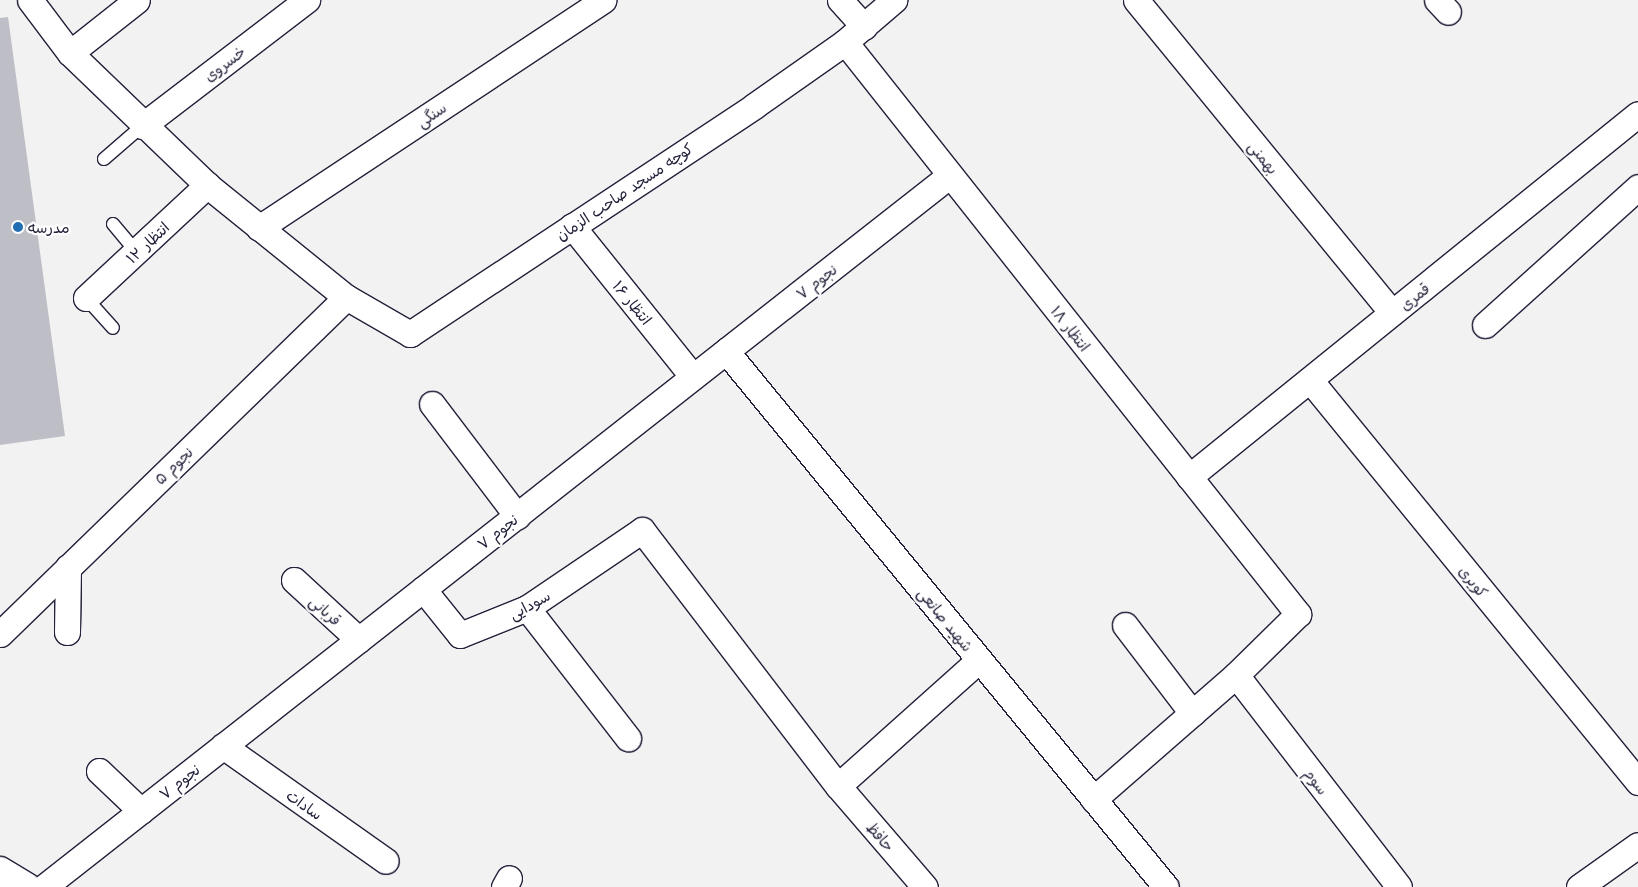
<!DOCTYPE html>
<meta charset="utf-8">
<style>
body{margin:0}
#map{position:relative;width:1638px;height:887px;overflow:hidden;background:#f2f2f3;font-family:"Playpen Sans","Playpen Sans Arabic",sans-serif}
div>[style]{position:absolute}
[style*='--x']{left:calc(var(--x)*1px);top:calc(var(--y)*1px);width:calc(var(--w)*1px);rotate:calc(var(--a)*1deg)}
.building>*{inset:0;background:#bebec6}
.roads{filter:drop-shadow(1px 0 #22223b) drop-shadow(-1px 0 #22223b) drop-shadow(0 1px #22223b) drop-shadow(0 -1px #22223b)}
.service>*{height:12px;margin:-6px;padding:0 6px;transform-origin:6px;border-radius:6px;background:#fff}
.minor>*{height:25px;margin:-12.5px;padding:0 12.5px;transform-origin:12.5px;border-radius:12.5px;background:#fff}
.secondary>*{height:28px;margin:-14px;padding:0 14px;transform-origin:14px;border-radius:14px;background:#fff}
.dots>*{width:14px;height:14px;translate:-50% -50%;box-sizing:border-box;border:2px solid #fff;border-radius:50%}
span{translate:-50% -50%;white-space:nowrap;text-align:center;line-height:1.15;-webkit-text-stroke:4.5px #fff;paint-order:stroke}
.street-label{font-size:15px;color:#22223b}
.poi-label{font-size:15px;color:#22223b}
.left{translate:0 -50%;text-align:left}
</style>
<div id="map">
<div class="building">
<div style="clip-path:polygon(8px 17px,65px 436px,0 445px,0 18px)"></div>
</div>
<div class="roads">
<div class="service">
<div style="--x:104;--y:159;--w:50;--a:-41"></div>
<div style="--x:113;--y:224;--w:35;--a:50"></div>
<div style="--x:86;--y:298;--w:40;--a:48"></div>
</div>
<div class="minor">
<div style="--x:30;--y:0;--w:66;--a:53"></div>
<div style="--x:70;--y:53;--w:190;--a:43.9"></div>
<div style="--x:207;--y:185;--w:179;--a:38.9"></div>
<div style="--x:346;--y:297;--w:74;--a:30"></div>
<div style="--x:410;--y:334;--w:413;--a:-33.5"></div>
<div style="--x:754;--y:106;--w:111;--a:-35.1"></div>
<div style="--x:845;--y:42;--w:65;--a:-40.6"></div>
<div style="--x:840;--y:0;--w:36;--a:48"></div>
<div style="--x:1136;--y:0;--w:404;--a:50.7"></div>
<div style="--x:1437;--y:0;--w:16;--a:47"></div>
<div style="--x:845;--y:42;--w:730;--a:51.62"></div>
<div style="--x:1298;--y:614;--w:87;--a:135.5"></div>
<div style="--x:1236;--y:675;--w:189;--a:138.9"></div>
<div style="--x:70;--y:53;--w:85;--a:-38.3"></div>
<div style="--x:142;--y:126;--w:208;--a:-37.4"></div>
<div style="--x:572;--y:226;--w:193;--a:51.3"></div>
<div style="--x:259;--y:228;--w:413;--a:-33.5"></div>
<div style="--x:86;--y:298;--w:166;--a:-43"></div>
<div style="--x:1485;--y:325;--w:206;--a:-42"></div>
<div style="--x:726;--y:351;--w:693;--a:50.62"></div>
<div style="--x:1310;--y:380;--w:519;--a:50.79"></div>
<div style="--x:432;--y:404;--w:141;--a:52.8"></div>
<div style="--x:1189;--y:477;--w:577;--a:-38.95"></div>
<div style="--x:294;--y:580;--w:88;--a:42.7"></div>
<div style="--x:423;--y:589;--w:59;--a:51.2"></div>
<div style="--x:460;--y:635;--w:72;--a:-21.9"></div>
<div style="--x:527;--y:608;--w:139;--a:-34.1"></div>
<div style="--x:642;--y:530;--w:322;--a:52.6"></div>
<div style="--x:838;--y:786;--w:133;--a:49.3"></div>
<div style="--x:527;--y:608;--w:165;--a:52.2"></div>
<div style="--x:1125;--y:625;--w:111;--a:52.7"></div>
<div style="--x:67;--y:632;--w:65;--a:-89.1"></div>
<div style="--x:0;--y:634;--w:483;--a:-44.2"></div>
<div style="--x:1236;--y:675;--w:267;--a:52.4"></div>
<div style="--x:223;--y:746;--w:199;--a:35.2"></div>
<div style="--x:99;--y:771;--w:58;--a:43.6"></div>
<div style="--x:838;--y:786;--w:189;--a:-41.8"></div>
<div style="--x:44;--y:887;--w:1152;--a:-38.16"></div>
<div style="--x:504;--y:887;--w:10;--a:-61"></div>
<div style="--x:1579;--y:887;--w:72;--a:-35.4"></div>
</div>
<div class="secondary">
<div style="--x:0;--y:871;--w:31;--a:31"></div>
</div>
</div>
<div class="dots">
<div style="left:18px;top:227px;background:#1f6fb2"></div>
</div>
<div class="street-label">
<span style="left:224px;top:63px;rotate:-37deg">خسروی</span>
<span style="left:431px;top:114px;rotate:-34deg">سنگی</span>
<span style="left:1264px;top:157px;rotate:51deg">بهمنی</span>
<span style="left:624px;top:191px;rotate:-34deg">کوچه مسجد صاحب الزمان</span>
<span style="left:147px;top:242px;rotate:-43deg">انتظار ۱۲</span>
<span style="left:816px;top:281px;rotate:-38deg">نجوم ۷</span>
<span style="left:1414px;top:296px;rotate:-39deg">قمری</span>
<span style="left:633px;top:302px;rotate:51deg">انتظار ۱۶</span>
<span style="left:1071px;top:328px;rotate:52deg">انتظار ۱۸</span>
<span style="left:173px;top:465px;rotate:-44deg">نجوم ۵</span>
<span style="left:497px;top:531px;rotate:-38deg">نجوم ۷</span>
<span style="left:1474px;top:581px;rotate:51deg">کویری</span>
<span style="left:529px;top:604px;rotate:-29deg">سودایی</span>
<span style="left:326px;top:610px;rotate:42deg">قربانی</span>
<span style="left:946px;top:619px;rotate:51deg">شهید صانعی</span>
<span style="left:179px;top:781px;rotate:-38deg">نجوم ۷</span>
<span style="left:1317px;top:781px;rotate:53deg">سوم</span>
<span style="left:305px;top:804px;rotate:35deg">سادات</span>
<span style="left:881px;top:836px;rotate:49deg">حافظ</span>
</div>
<div class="poi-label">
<span class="left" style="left:28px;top:227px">مدرسه</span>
</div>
</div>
